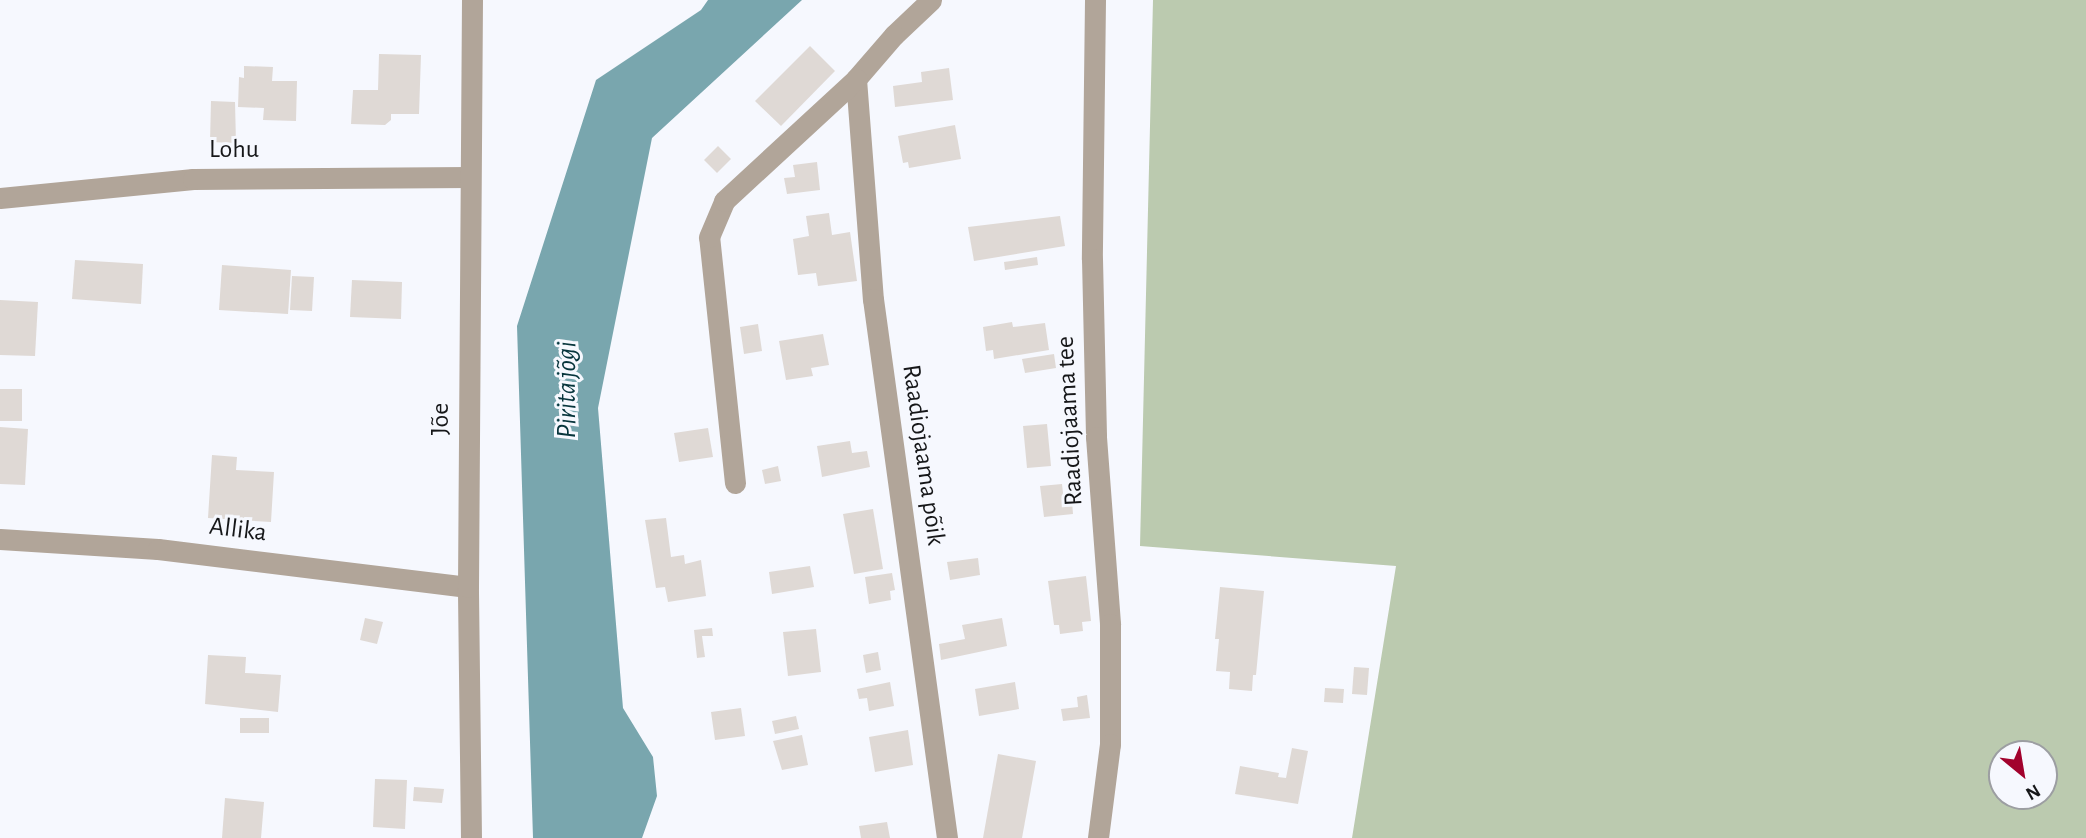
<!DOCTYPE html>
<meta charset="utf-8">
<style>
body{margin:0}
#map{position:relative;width:2086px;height:838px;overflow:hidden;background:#f6f8fe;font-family:"Alegreya Sans",sans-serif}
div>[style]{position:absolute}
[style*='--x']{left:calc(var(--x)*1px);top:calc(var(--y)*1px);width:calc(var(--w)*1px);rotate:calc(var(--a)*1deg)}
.green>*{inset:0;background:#bbcaaf}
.water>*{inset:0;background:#79a6ae}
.building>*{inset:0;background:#dfd9d5}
.street>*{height:21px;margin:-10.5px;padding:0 10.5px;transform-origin:10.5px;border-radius:10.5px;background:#b1a599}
span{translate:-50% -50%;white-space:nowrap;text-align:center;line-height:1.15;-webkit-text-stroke:6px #f6f8fe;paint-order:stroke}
.street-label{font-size:26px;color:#161719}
.water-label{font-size:28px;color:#07353c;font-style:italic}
.north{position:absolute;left:1988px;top:740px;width:70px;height:70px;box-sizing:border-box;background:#f6f8fe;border:2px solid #9c9ea2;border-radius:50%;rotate:150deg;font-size:19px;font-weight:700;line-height:28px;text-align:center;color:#161719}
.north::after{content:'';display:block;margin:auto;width:24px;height:32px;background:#a2022d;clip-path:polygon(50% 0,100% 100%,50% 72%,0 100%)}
</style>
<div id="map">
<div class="green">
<div style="clip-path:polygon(evenodd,1153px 0,2086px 0,2086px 838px,1352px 838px,1396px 566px,1140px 546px,1153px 0,2002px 754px,2044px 754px,2044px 796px,2002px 796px,2002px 754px)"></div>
</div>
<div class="water">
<div style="clip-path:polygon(708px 0,802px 0,652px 138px,598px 408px,623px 708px,653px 757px,657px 796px,642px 838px,533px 838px,517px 326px,596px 80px,701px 10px)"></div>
</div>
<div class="building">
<div style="clip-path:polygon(810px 46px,835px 71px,781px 126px,755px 101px)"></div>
<div style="clip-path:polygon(379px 54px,421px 55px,419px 114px,391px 114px,391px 120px,385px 125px,351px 124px,353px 90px,378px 90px)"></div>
<div style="clip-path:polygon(244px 66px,273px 67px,272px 81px,297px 81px,296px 121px,263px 120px,264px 108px,238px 107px,239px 77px,244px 78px)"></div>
<div style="clip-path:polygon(949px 68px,953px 100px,895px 107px,893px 86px,922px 82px,921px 72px)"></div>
<div style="clip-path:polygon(211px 101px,235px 102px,236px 143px,210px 142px)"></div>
<div style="clip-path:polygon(955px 125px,961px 159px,909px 168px,908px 162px,903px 163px,898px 136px)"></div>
<div style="clip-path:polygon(718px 146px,731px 159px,717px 173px,704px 160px)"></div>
<div style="clip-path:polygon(817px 162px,820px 190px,787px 194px,784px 178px,795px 177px,793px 165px)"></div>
<div style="clip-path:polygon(829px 213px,832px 235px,850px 232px,857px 281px,818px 286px,816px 273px,798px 275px,793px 239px,809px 236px,806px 216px)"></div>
<div style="clip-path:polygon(1060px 216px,1065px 246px,974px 261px,968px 227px)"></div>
<div style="clip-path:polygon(1037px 257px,1038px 265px,1005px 270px,1004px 262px)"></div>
<div style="clip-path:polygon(75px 260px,143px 264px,141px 304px,72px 299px)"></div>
<div style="clip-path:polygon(222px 265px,291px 270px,288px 314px,219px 310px)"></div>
<div style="clip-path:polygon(292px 276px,314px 277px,312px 311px,290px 310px)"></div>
<div style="clip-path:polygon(352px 280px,402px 282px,401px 319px,350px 317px)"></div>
<div style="clip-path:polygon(0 300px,38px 302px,35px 356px,0 355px)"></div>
<div style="clip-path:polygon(1012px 322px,1013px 327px,1045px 323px,1049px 350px,994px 359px,993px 350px,986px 351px,983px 327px)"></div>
<div style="clip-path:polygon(758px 324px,762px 351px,744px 354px,740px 327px)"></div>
<div style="clip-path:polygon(823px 334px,829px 365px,811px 368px,813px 376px,786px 380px,779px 341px)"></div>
<div style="clip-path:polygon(1054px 354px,1056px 368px,1025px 373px,1022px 359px)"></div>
<div style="clip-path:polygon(0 389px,22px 389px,22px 421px,0 421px)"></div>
<div style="clip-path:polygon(1047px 424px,1051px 466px,1027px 468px,1023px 426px)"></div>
<div style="clip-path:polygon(0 427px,28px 429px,25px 485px,0 484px)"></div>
<div style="clip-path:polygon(708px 428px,713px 457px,679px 462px,674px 433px)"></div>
<div style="clip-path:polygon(850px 441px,852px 453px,867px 451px,870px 467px,822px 477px,817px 446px)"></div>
<div style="clip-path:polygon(212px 455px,237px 457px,236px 470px,274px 472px,271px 522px,208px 518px)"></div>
<div style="clip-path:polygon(778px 466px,781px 481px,765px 484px,762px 470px)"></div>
<div style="clip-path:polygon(1062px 484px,1064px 502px,1072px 501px,1073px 514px,1044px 517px,1040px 486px)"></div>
<div style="clip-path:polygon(873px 509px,883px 569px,854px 574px,843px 514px)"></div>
<div style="clip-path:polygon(666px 518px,671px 557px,684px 555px,685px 564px,701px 560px,706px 596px,668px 602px,665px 587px,656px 588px,645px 520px)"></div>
<div style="clip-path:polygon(978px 558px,980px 575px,950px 580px,947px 562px)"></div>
<div style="clip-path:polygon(810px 566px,814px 587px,772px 594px,769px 572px)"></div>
<div style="clip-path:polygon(892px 573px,895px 590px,890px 591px,891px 600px,869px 604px,865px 577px)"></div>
<div style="clip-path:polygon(1086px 576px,1091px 621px,1082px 622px,1083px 631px,1060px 634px,1059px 625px,1054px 625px,1048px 581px)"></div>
<div style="clip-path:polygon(1220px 587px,1264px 591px,1256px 675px,1253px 675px,1252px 691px,1229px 689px,1230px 672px,1216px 671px,1219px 639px,1215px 639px)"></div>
<div style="clip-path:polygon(365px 618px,383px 622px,377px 644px,360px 640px)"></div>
<div style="clip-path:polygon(1002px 618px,1007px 646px,941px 660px,939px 644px,965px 639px,962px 625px)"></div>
<div style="clip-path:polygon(712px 628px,713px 636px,702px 636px,705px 657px,697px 658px,694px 630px)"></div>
<div style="clip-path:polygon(816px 629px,821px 672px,788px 676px,783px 632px)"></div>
<div style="clip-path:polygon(878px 652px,881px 670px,866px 673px,863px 655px)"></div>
<div style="clip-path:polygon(208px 655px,246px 657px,245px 673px,281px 675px,278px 712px,205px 704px)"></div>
<div style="clip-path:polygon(1354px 667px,1369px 668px,1367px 695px,1352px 694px)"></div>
<div style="clip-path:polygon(890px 682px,894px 706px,869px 711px,867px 698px,859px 699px,857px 689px)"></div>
<div style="clip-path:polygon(1015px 682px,1019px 709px,979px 716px,975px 689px)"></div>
<div style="clip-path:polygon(1325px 688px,1344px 689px,1343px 703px,1324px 702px)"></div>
<div style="clip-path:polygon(1087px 695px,1090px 718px,1063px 721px,1061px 709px,1078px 707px,1077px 697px)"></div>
<div style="clip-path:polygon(741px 708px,745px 736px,715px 740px,711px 712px)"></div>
<div style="clip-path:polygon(796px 716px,799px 729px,775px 734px,772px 721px)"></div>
<div style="clip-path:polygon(240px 718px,269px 718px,269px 733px,240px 733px)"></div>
<div style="clip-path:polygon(908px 730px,913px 765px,875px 772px,869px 737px)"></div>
<div style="clip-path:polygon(802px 735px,808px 765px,782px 770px,773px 741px)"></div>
<div style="clip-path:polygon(1292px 748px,1308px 751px,1298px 804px,1235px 794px,1240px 766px,1279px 773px,1278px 777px,1286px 778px)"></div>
<div style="clip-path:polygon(998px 754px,1036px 761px,1022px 838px,983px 838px)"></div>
<div style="clip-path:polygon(375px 779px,407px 780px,405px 829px,373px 827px)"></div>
<div style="clip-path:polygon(414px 787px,444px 789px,442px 803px,413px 801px)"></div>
<div style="clip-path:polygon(225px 798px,264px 802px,261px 838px,222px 838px)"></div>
<div style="clip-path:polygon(887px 822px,890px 838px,861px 838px,859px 826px)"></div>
</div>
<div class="street">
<div style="--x:931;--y:0;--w:51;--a:136.6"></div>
<div style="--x:894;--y:35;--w:58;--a:130.8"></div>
<div style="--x:856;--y:79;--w:221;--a:85.6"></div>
<div style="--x:873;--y:299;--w:544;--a:82.18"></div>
<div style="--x:1095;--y:0;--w:259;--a:90.7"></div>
<div style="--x:1092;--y:259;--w:178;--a:88.7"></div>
<div style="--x:1096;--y:437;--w:188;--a:85.7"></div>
<div style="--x:1110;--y:624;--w:120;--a:90"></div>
<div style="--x:1110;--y:744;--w:95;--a:97.3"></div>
<div style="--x:0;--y:198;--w:194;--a:-5.6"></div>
<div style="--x:193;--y:179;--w:276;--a:-0.4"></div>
<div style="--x:735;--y:483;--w:247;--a:-96"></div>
<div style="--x:709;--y:237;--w:39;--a:-67"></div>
<div style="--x:724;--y:201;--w:180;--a:-42.7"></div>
<div style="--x:0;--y:539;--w:158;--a:3.6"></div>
<div style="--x:158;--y:549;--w:312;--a:7"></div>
<div style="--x:471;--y:838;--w:251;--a:-90.7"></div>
<div style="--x:468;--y:587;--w:587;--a:-89.61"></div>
</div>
<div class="street-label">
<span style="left:234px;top:150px">Lohu</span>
<span style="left:441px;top:419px;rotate:-90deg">Jõe</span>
<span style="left:1070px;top:421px;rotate:-93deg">Raadiojaama tee</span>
<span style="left:923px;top:455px;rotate:82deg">Raadiojaama põik</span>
<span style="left:238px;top:530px;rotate:7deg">Allika</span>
</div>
<div class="water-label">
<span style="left:567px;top:390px;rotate:-90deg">Pirita jõgi</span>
</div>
<div class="north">N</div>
</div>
